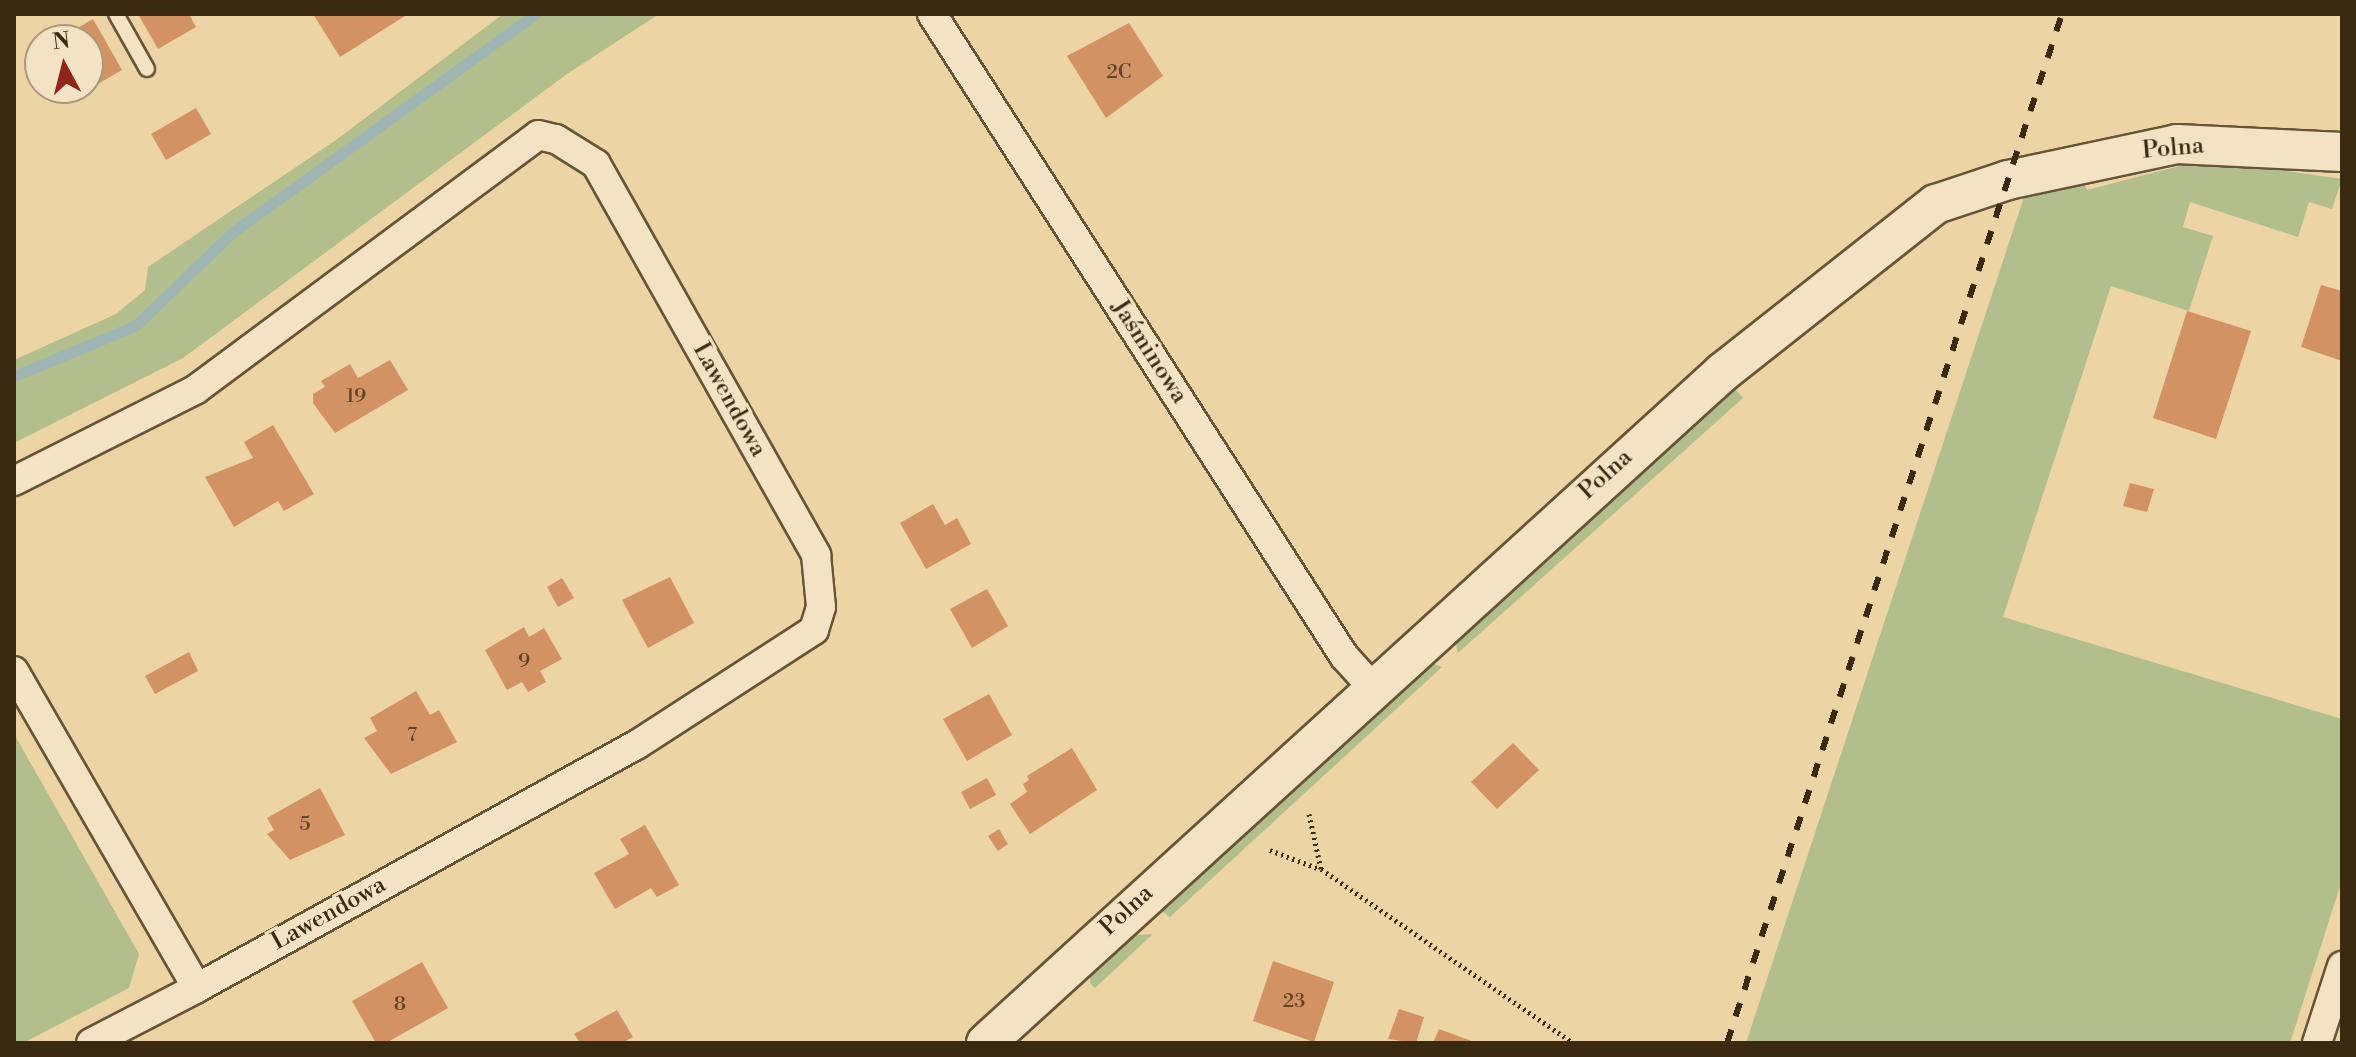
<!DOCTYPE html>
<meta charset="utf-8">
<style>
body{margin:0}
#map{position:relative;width:2356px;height:1057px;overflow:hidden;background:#ecd4a5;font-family:"Libre Bodoni",serif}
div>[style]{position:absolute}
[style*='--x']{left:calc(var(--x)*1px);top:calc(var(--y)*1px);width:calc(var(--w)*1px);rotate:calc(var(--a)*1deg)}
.green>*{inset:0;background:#b2be8b}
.stream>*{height:11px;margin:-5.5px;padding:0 5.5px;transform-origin:5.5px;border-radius:5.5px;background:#9fb5b3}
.building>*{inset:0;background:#d39263}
.path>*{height:5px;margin-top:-2.5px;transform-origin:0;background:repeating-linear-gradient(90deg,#3a2a11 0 2px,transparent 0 6px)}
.roads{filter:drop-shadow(2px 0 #665436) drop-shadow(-2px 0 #665436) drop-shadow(0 2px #665436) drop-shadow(0 -2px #665436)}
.lane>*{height:14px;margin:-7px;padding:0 7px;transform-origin:7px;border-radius:7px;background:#f3e3c4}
.street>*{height:28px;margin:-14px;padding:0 14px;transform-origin:14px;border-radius:14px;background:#f3e3c4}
.secondary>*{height:38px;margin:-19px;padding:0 19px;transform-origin:19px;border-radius:19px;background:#f3e3c4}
.rail>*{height:6px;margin-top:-3px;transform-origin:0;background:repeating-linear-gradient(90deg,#3a2a11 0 14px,transparent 0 28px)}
span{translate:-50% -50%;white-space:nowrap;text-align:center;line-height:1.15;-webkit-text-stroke:6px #f3e3c4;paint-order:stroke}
.number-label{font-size:20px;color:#604426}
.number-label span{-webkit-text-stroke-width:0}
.street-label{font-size:24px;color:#3a2a11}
.frame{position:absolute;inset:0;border:16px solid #3a2a11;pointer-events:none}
.north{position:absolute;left:24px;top:24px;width:80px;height:80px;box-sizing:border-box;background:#f3e3c4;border:2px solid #a9997c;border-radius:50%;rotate:353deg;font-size:22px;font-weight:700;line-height:32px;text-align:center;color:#3a2a11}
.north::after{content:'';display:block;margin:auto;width:28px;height:36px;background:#8f2418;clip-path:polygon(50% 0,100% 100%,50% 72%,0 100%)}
</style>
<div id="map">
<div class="green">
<div style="clip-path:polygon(503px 14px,659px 14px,567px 74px,183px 358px,14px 443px,14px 360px,116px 314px,145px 290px,148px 267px,336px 140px)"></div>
<div style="clip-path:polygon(2183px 165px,2265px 168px,2342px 179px,2332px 209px,2309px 202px,2298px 237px,2190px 202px,2183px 227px,2213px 236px,2189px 311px,2111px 286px,2003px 617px,2342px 719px,2342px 880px,2290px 1043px,1746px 1043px,2025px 194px,2084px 184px,2087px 190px)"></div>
<div style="clip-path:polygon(1732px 385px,1743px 398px,1458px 653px,1454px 634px)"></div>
<div style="clip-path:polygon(1424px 660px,1442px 667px,1170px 917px,1156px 907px)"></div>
<div style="clip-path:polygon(14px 734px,139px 954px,129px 988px,23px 1043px,14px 1043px)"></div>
<div style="clip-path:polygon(1153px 934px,1095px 988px,1090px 983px,1090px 968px,1125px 936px)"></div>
</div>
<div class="stream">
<div style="--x:14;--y:376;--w:131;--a:-22.5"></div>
<div style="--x:135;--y:326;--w:136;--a:-43.8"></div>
<div style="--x:233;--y:232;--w:372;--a:-35.8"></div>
</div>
<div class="building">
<div style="clip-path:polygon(138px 14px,189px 14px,196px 27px,158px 49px)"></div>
<div style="clip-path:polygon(313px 14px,408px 14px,340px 57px)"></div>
<div style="clip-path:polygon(93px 19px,122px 70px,84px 92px,88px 40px,57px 40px)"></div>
<div style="clip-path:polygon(1129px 23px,1163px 76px,1106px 118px,1067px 56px)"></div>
<div style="clip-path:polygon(196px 108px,211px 134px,166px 160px,151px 134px)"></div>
<div style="clip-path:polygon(2321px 285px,2342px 291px,2342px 361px,2301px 347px)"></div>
<div style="clip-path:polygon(2187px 311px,2251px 331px,2216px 439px,2153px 418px)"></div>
<div style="clip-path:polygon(390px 360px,408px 390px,335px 433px,313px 403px,313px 394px,325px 387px,321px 381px,350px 364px,358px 378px)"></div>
<div style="clip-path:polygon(273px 425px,314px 494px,284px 511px,278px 501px,234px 527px,205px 477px,253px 458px,244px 442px)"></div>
<div style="clip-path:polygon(2130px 483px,2154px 489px,2147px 512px,2123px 506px)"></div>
<div style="clip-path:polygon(933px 504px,945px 525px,957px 518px,971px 544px,926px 569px,900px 523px)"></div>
<div style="clip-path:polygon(670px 577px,694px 623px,648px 648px,622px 600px)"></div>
<div style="clip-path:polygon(562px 578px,574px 598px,558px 607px,547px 587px)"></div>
<div style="clip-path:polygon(987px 589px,1008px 626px,972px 648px,950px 609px)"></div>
<div style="clip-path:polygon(524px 627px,529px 637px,544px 628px,562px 659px,540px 671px,546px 682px,528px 692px,522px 682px,507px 690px,485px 650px)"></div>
<div style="clip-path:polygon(189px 652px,198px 671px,155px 694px,145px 676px)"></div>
<div style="clip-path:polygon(416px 691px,430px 715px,439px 710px,457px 742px,391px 774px,364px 738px,377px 731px,370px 718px)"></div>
<div style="clip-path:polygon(989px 694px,1012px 735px,967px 761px,943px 719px)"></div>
<div style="clip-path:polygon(1513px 743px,1539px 770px,1497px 809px,1471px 782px)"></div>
<div style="clip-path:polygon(1072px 748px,1097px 790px,1030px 834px,1010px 804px,1027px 792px,1023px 784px,1029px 780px,1027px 776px)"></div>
<div style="clip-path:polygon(987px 778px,996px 795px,970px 809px,961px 792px)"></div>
<div style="clip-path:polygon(320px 788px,345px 835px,290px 860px,267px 834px,274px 830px,267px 818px)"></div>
<div style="clip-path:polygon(645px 825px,679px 885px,657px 897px,651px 888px,615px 909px,594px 873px,629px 854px,620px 839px)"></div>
<div style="clip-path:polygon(999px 829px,1008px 844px,998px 851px,988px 836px)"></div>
<div style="clip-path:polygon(1273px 961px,1334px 982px,1314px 1042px,1253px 1021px)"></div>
<div style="clip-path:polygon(422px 962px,448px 1008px,386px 1043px,376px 1043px,352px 1001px)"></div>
<div style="clip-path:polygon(1399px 1009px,1424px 1017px,1416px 1043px,1388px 1039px)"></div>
<div style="clip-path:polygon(617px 1010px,633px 1037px,622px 1043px,580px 1043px,574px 1034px)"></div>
<div style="clip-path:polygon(1439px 1029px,1477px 1043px,1433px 1043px)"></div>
</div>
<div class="path">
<div style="--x:1309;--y:814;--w:56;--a:77.7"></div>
<div style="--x:1321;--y:869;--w:306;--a:34.6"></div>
<div style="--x:1270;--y:850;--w:53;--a:20.8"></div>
</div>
<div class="roads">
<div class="lane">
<div style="--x:116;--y:14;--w:63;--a:60.6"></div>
</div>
<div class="street">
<div style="--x:932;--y:14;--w:763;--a:57.31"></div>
<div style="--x:1344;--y:656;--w:42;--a:47.9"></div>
<div style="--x:14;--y:481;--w:203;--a:-26.7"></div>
<div style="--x:195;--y:390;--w:427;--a:-36.6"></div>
<div style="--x:538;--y:135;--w:18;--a:13"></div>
<div style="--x:556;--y:139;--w:47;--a:32"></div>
<div style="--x:596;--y:164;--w:449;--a:60.6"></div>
<div style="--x:816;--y:555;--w:52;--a:84.5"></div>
<div style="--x:821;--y:607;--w:24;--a:107"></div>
<div style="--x:814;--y:630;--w:212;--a:147.1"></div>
<div style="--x:636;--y:745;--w:502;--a:151.03"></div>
<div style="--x:197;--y:988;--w:366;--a:-120"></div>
<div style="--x:91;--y:1043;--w:119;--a:-27.4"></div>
<div style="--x:2317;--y:1043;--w:81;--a:-72"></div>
</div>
<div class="secondary">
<div style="--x:986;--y:1043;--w:997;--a:-42.32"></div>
<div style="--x:1723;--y:372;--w:271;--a:-38.3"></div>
<div style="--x:1936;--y:204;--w:76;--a:-18.4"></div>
<div style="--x:2008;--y:180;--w:173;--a:-12"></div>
<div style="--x:2177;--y:144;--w:165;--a:2.8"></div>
</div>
</div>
<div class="rail">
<div style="--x:1727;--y:1043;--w:1082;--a:-71.97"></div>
</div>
<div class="number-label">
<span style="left:1119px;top:72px">2C</span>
<span style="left:356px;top:396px">19</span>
<span style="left:524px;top:661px">9</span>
<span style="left:412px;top:735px">7</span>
<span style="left:305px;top:824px">5</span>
<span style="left:1294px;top:1001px">23</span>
<span style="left:400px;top:1004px">8</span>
</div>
<div class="street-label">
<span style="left:2173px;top:149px;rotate:-5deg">Polna</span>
<span style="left:1149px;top:352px;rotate:57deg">Jaśminowa</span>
<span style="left:729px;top:400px;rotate:61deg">Lawendowa</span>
<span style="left:1606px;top:475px;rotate:-42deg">Polna</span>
<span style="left:1127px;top:911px;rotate:-43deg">Polna</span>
<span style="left:329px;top:914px;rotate:-29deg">Lawendowa</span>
</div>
<div class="frame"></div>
<div class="north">N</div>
</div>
